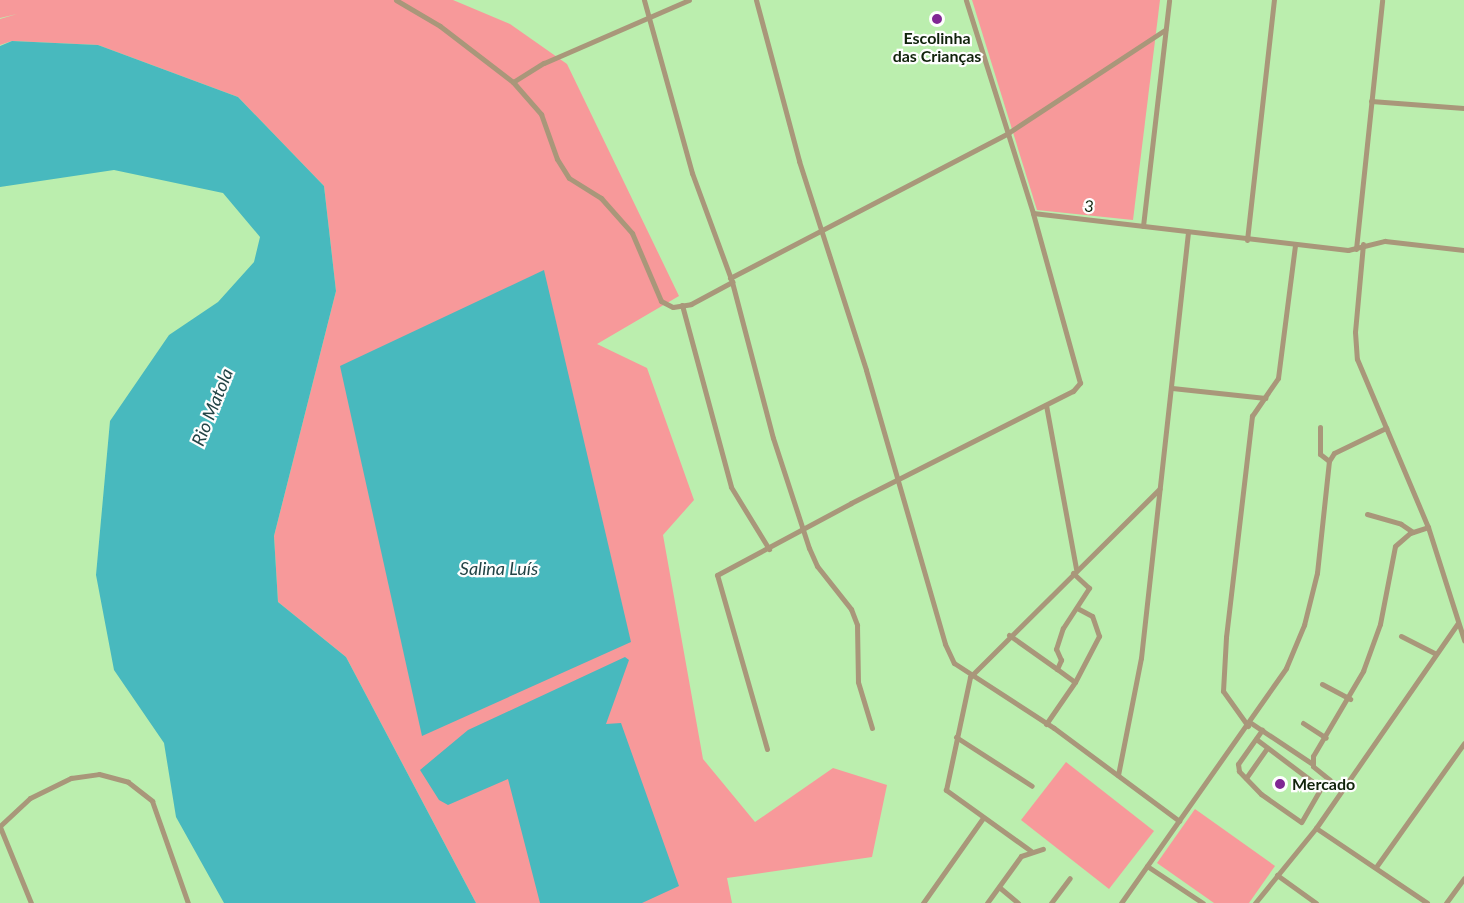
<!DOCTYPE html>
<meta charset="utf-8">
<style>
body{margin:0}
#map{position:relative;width:1464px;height:903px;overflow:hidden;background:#bbeeae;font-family:Lato,sans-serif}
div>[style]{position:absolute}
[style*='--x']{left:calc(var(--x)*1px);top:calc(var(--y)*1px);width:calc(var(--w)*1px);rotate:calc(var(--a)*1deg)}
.green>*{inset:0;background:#f7999a}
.water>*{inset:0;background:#48b9be}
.minor>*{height:5px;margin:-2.5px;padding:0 2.5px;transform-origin:2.5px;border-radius:2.5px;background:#a9977a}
.dots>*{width:16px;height:16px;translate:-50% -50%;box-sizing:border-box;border:3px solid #fefefe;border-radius:50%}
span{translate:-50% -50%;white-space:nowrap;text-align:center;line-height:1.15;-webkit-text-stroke:4.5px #fefefe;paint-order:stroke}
.poi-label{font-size:16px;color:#10230b;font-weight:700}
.left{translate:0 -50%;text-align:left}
.street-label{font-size:16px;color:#10230b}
.water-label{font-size:18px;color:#234446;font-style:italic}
</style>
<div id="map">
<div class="green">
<div style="clip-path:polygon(0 0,453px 0,510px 24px,567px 64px,679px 296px,597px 344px,647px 368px,694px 500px,663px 535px,703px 759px,755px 822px,833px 768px,887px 785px,872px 857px,727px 878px,732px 903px,476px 903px,346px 657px,278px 602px,274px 536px,336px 291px,324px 186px,238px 97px,98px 45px,12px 41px,0 45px,0 19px,17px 14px,0 18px)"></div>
<div style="clip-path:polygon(972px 0,1160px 0,1133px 220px,1037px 210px)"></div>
<div style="clip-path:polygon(1066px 762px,1154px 831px,1109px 889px,1021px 820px)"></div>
<div style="clip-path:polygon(1195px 809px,1275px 866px,1249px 903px,1214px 903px,1157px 863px)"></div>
</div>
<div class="water">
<div style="clip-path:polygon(12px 41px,98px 45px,238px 97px,324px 186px,336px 291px,274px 536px,278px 602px,346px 657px,476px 903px,224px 903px,176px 817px,164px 743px,114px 670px,96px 575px,110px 421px,169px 335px,218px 302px,254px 262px,260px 237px,223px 193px,114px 170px,0 187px,0 46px)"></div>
<div style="clip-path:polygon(544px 270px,631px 642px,422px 736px,340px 366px)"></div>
<div style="clip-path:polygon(625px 657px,629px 660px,606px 724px,621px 723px,679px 886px,642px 903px,540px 903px,508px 779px,448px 805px,439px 800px,420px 770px,468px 730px)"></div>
</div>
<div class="minor">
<div style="--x:396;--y:0;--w:51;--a:30.6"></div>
<div style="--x:440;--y:26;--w:92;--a:37.5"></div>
<div style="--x:513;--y:82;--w:43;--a:48.8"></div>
<div style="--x:541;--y:114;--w:48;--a:70.4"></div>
<div style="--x:557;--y:159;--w:22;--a:58"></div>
<div style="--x:569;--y:178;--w:38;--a:32"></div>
<div style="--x:601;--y:198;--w:47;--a:48.5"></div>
<div style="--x:632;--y:233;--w:74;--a:66.9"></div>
<div style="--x:661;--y:301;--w:13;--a:27"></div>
<div style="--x:673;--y:307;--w:18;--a:-9"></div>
<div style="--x:691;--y:304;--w:47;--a:-28.2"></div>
<div style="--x:644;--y:0;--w:180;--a:74.5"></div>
<div style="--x:692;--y:173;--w:116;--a:69.8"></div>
<div style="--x:732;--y:282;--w:161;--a:75.3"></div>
<div style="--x:773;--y:438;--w:116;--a:71.9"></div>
<div style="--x:809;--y:548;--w:20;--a:66"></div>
<div style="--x:817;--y:566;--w:55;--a:51.7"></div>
<div style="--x:851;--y:609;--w:17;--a:69"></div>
<div style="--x:857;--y:625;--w:57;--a:89"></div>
<div style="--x:858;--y:682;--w:48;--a:73.1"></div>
<div style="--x:756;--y:0;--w:167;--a:75"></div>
<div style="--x:799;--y:161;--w:219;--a:72.2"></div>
<div style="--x:866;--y:370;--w:285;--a:73.9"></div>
<div style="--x:945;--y:644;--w:21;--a:65"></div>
<div style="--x:954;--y:663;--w:119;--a:33"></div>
<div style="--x:1054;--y:728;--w:156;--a:36.6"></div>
<div style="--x:513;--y:82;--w:36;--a:-32"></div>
<div style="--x:544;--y:63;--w:158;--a:-23.5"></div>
<div style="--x:1371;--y:101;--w:93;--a:4.3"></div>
<div style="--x:1033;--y:213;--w:317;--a:6.7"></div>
<div style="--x:1348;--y:250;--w:38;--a:-14"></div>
<div style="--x:1385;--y:241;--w:80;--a:6.5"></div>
<div style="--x:1143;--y:226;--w:227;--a:-83.4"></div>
<div style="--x:1247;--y:240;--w:242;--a:-83.6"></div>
<div style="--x:1363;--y:244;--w:88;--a:95.2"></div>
<div style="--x:1355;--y:332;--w:27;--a:86"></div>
<div style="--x:1357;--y:359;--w:182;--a:67.1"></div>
<div style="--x:1428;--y:527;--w:119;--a:72.3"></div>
<div style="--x:1356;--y:249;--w:250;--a:-84"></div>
<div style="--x:730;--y:278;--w:314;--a:-27.5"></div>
<div style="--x:1008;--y:133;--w:188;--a:-33.3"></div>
<div style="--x:682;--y:305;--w:188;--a:74.9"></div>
<div style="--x:731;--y:487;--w:73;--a:58.5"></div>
<div style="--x:1172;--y:388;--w:94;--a:6.1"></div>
<div style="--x:1046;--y:405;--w:167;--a:79.6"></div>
<div style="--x:1320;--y:427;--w:27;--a:90"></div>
<div style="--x:1320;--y:454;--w:11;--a:38"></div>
<div style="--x:1367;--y:514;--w:35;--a:16"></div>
<div style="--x:1401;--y:524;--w:14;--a:34"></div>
<div style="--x:1009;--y:635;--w:59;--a:35.3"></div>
<div style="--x:1057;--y:669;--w:10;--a:-66"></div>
<div style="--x:1061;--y:660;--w:12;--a:-114"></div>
<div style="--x:1056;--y:649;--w:22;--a:-72"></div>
<div style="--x:1063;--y:628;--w:48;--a:-57"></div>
<div style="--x:1089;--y:588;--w:22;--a:-137"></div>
<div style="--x:1401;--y:636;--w:39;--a:27"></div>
<div style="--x:1057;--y:669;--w:22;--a:36"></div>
<div style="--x:1075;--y:682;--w:52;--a:-62.4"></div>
<div style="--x:1099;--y:636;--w:21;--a:-109"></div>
<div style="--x:1092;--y:616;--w:17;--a:-152"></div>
<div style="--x:1322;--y:684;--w:32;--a:28"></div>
<div style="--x:1251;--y:723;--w:72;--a:33.7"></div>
<div style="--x:1303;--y:723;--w:27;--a:33"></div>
<div style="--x:1046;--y:724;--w:51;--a:-55.4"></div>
<div style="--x:1248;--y:726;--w:43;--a:-125.5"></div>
<div style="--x:1223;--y:691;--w:54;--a:-86.8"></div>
<div style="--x:1226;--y:637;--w:223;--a:-83.3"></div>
<div style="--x:1252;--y:416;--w:46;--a:-55.6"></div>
<div style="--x:1278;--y:378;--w:134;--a:-82.7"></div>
<div style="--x:956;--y:737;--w:90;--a:32.8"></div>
<div style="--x:1256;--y:739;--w:81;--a:37"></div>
<div style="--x:1321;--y:788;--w:39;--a:120"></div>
<div style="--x:1301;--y:822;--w:49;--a:-145"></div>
<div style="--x:1261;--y:794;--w:32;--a:-134"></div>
<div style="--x:1239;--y:771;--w:7;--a:-98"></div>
<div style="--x:1238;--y:764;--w:42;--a:-54.8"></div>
<div style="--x:767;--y:749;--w:181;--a:-106"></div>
<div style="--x:717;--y:575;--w:152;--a:-28.2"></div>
<div style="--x:851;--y:503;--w:249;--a:-26.8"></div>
<div style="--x:1073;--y:391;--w:11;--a:-49"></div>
<div style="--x:1080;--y:383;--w:176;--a:-105.5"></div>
<div style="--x:1033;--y:213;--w:223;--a:-107.5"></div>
<div style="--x:1118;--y:775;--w:119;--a:-78.9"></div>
<div style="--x:1141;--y:658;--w:429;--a:-83.7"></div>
<div style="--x:1246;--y:778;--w:35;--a:-55"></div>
<div style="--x:1341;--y:789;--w:36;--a:-141"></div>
<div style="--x:1313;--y:766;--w:10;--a:-90"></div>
<div style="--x:1313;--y:756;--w:99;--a:-59.5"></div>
<div style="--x:1363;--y:671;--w:50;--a:-70.1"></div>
<div style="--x:1380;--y:624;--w:79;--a:-79.1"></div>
<div style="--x:1395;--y:546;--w:20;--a:-41"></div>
<div style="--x:1410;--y:533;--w:19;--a:-18"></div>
<div style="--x:0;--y:826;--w:41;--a:-43"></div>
<div style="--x:30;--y:798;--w:46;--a:-26"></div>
<div style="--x:71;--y:778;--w:28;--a:-8"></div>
<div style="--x:99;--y:774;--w:30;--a:15"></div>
<div style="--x:128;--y:782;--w:31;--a:38"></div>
<div style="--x:152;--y:801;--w:108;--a:70.6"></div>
<div style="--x:0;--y:827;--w:82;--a:67.8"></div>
<div style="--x:1316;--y:828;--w:134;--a:34"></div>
<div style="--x:1031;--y:851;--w:105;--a:-144.3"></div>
<div style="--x:946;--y:790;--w:116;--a:-78"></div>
<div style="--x:970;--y:677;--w:267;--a:-44.8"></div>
<div style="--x:1147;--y:866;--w:67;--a:33.5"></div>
<div style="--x:1376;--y:867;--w:152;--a:-54.6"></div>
<div style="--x:1277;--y:875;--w:48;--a:35.7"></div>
<div style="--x:999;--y:887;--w:25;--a:40"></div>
<div style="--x:923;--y:903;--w:104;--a:-54.8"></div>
<div style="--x:987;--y:903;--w:58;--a:-54.1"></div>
<div style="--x:1021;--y:856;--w:23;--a:-18"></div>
<div style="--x:1051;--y:903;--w:31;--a:-53"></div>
<div style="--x:1121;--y:903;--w:287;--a:-54.9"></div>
<div style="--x:1286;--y:668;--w:47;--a:-67.3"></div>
<div style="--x:1304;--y:625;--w:54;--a:-76"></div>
<div style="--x:1317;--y:573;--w:113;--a:-83.9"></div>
<div style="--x:1329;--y:461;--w:9;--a:-58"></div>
<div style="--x:1334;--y:453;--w:58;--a:-25.7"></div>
<div style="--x:1255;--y:903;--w:97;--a:-50.9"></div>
<div style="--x:1316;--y:828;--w:249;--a:-55.3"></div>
<div style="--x:1446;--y:903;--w:31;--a:-54"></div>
</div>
<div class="dots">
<div style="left:937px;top:19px;background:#802794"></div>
<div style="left:1280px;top:784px;background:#802794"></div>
</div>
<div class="poi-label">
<span style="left:937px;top:47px">Escolinha<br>das Crianças</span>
<span class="left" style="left:1292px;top:784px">Mercado</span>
</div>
<div class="street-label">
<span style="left:1089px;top:206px;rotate:7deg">3</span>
</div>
<div class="water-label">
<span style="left:212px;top:407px;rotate:-68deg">Rio Matola</span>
<span style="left:499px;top:568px">Salina Luís</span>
</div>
</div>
